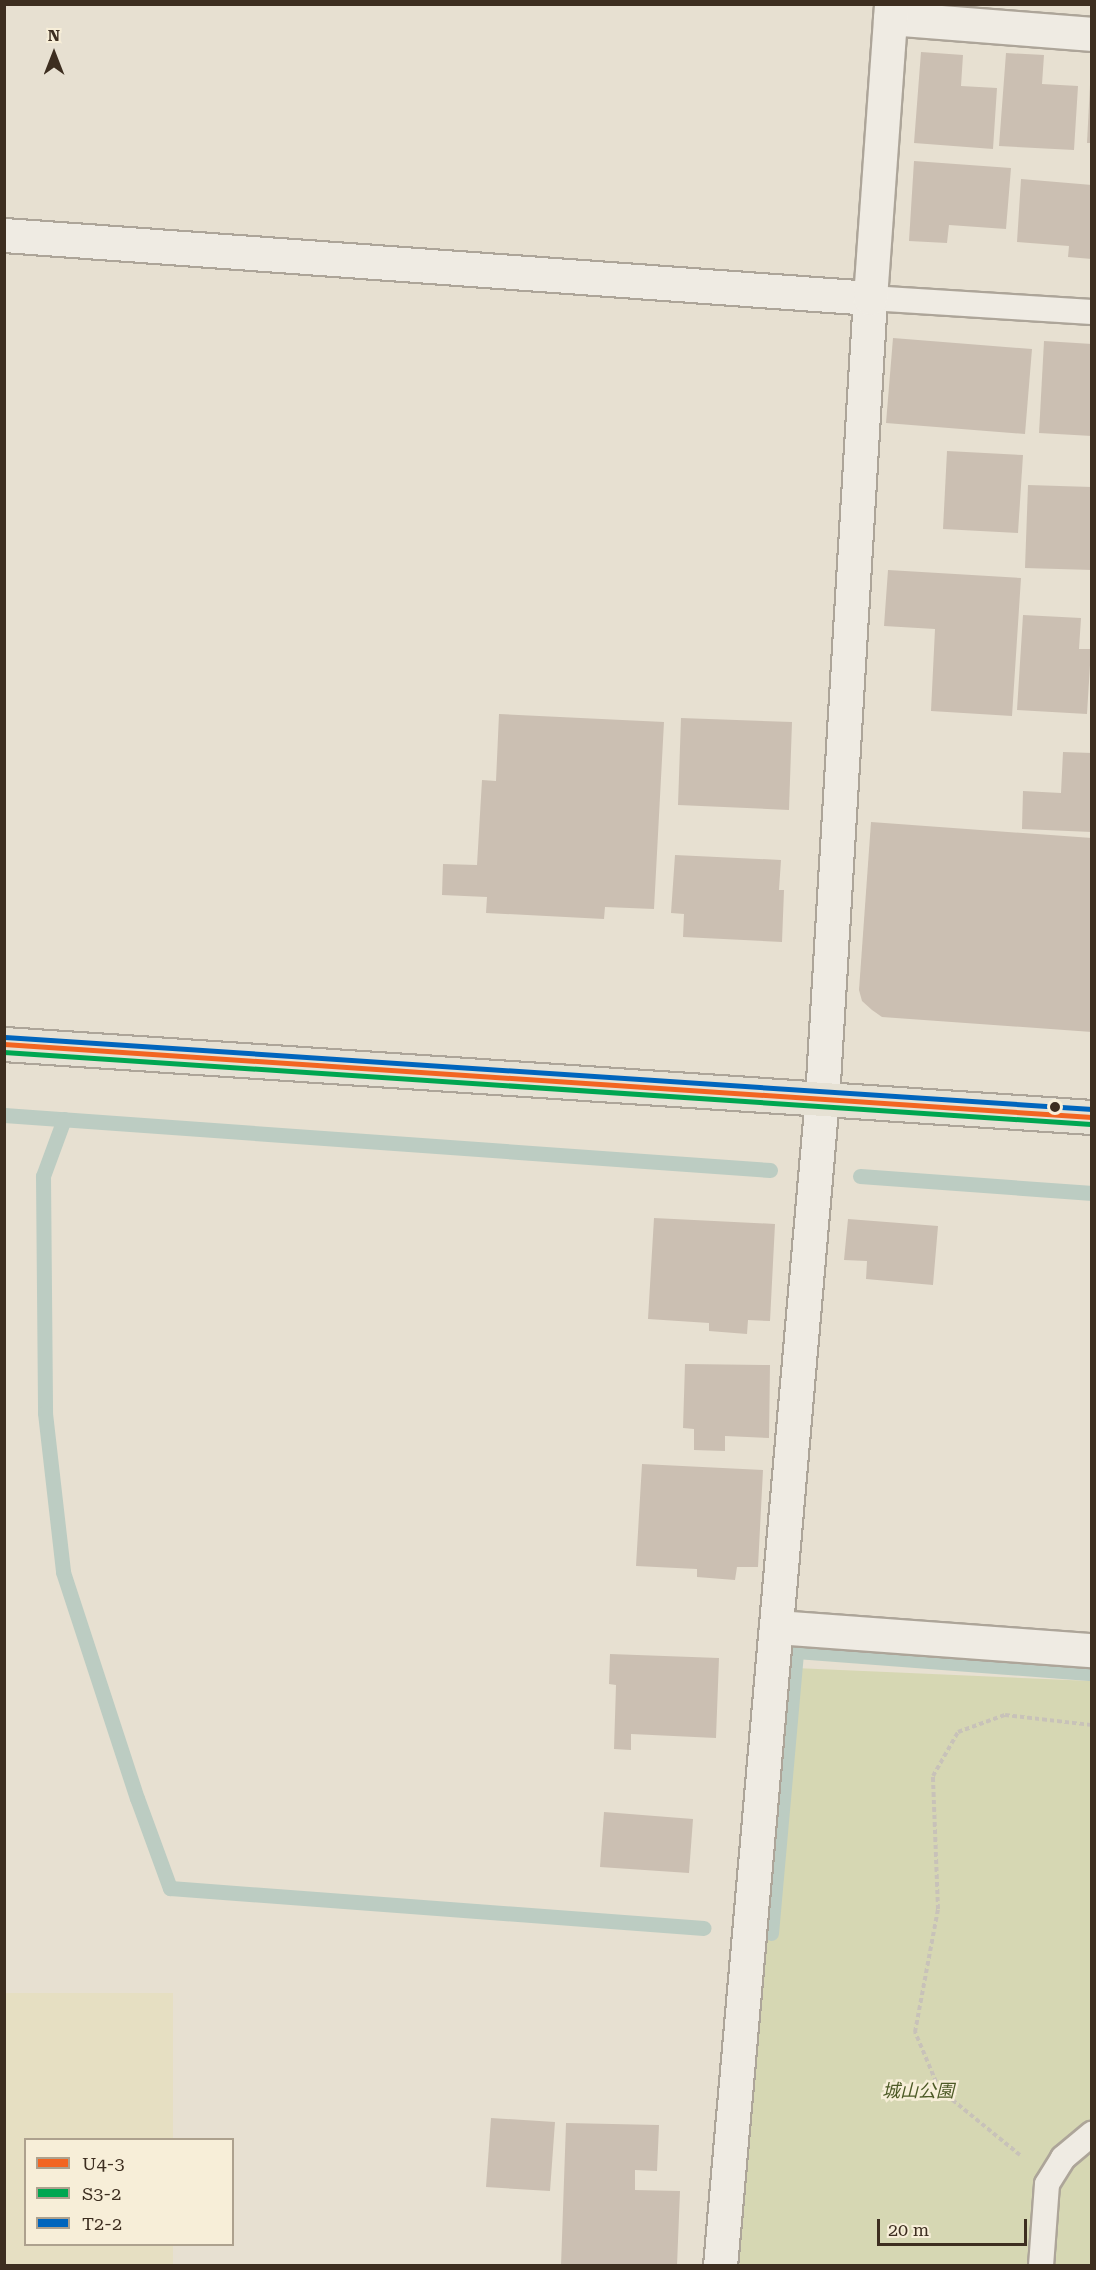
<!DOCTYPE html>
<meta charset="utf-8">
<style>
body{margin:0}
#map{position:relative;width:1096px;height:2270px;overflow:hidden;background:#e7e0d1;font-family:"Roboto Serif","Noto Sans JP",serif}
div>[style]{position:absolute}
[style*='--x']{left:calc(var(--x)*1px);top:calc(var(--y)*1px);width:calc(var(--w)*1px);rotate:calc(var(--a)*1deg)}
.farmland>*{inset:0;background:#e6dfc2}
.green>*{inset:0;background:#d6d7b3}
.stream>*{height:15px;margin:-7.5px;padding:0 7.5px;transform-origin:7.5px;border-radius:7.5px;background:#bcccc2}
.building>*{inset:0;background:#cbbfb2}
.path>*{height:4px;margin-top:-2px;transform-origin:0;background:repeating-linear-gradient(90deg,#c8c2b9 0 4.5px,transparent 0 7.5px)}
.roads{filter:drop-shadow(2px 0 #ada599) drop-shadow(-2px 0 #ada599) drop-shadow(0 2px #ada599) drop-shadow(0 -2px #ada599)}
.service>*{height:24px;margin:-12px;padding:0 12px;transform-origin:12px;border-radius:12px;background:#efebe3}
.minor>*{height:33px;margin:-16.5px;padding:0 16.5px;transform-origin:16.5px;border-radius:16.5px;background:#efebe3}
.tertiary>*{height:33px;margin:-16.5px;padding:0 16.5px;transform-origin:16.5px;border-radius:16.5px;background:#efebe3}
.primary>*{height:33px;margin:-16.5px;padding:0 16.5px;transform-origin:16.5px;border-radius:16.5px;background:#e6e1d4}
.bus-1>*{height:4.5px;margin:-2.25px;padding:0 2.25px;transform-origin:2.25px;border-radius:2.25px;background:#f26522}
.bus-2>*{height:4.5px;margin:-2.25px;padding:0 2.25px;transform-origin:2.25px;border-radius:2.25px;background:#00a651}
.bus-3>*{height:4.5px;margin:-2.25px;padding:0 2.25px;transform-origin:2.25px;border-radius:2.25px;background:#0065bd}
.dots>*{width:16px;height:16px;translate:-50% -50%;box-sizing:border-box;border:3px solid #f7eed8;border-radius:50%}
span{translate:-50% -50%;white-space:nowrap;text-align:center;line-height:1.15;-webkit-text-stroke:5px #f7eed8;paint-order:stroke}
.park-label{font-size:18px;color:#4d5a26;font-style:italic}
.frame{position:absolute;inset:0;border:6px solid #3d2e20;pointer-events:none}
.legend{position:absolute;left:24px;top:2138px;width:210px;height:108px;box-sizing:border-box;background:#f7eed8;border:2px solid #ada18e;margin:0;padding:8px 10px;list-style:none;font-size:18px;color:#3d2e20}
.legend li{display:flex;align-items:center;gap:12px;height:30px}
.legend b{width:30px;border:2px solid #ada18e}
.north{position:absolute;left:24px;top:24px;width:60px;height:60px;-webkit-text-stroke:4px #f7eed8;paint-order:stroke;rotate:0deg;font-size:16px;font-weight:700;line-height:24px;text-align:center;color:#3d2e20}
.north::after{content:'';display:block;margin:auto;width:21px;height:27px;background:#3d2e20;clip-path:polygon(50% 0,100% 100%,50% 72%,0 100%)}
.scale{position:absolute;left:877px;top:2219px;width:150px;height:27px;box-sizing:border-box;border:3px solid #3d2e20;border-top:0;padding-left:8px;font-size:18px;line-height:21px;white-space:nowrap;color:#3d2e20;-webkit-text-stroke:4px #f7eed8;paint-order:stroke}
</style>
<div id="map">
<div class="farmland">
<div style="clip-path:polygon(5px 1993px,173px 1993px,173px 2139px,26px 2140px,26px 2244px,173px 2245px,173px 2265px,5px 2265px)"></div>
</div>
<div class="green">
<div style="clip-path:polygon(772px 1667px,1091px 1681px,1091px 2265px,731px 2266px)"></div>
</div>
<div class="stream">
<div style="--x:4;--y:1115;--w:768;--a:4.11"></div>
<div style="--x:64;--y:1119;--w:61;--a:110.2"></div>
<div style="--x:43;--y:1176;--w:237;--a:89.5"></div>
<div style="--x:45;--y:1413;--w:160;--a:83.5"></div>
<div style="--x:63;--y:1572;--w:238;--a:71.9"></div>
<div style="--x:137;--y:1798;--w:96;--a:69.9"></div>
<div style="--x:170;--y:1888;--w:535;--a:4.28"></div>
<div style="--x:860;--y:1176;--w:233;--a:4.2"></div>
<div style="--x:771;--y:1933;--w:283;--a:-84.9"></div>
<div style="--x:796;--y:1651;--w:297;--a:4.3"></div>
</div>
<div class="building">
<div style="clip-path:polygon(921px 52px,963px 55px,961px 86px,997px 88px,993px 149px,914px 143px)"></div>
<div style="clip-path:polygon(1006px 53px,1044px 55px,1042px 84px,1078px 86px,1074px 150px,999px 146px)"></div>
<div style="clip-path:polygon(1090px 85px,1092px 85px,1092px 143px,1087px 143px)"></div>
<div style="clip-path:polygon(914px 161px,1011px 168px,1006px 229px,949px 225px,947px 243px,909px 241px)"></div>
<div style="clip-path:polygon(1021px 179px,1092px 185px,1092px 259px,1068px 257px,1069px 246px,1017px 242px)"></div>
<div style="clip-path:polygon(893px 338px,1032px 349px,1025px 434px,886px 423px)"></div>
<div style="clip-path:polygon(1044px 341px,1092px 344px,1092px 436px,1039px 433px)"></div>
<div style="clip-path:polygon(947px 451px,1023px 455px,1018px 533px,943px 529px)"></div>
<div style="clip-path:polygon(1028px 485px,1092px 487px,1092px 570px,1025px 568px)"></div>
<div style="clip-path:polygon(888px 570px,1021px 578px,1012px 716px,931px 711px,935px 629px,884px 626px)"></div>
<div style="clip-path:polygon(1023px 615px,1081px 618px,1079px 649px,1091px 649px,1087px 714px,1017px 710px)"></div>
<div style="clip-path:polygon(499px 714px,664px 722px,654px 909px,605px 907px,604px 919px,486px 913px,487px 897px,442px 895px,443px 864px,477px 865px,482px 780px,496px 781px)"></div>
<div style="clip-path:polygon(681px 718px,792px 722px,789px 810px,678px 805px)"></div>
<div style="clip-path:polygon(1063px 752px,1092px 753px,1092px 832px,1022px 829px,1023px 791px,1061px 793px)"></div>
<div style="clip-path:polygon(871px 822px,1092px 838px,1092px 1032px,882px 1017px,872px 1010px,862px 1001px,859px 990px)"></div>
<div style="clip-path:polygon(675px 855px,781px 860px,779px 890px,784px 890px,782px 942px,683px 937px,684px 914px,671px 913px)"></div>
<div style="clip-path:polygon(654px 1218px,775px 1224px,770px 1321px,748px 1320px,747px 1334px,709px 1331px,709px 1323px,648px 1319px)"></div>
<div style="clip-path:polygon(848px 1219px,938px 1226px,933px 1285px,866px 1279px,867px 1261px,844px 1260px)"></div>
<div style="clip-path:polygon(685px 1364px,770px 1365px,769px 1438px,725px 1436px,725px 1451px,694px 1450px,694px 1429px,683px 1428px)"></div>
<div style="clip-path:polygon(642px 1464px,763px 1470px,758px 1567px,737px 1567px,735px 1580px,697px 1577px,697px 1569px,636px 1566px)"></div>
<div style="clip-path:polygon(610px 1654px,719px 1658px,716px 1738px,631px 1734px,631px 1750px,614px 1749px,616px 1685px,609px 1684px)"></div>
<div style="clip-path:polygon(604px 1812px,693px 1819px,689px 1873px,600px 1867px)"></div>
<div style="clip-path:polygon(491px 2118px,555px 2122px,550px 2191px,486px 2187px)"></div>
<div style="clip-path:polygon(566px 2123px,659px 2125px,657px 2171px,635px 2170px,635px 2190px,680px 2191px,677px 2266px,561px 2266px)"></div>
</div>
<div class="path">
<div style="--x:1020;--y:2155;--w:104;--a:-140.8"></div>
<div style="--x:939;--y:2089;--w:62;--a:-112.8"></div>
<div style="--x:915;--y:2032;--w:125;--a:-79.4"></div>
<div style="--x:938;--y:1909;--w:133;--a:-92.2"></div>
<div style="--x:933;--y:1776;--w:51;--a:-60.4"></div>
<div style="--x:958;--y:1732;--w:50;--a:-19.9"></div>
<div style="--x:1005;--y:1715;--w:88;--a:6.6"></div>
</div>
<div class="roads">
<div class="service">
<div style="--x:870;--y:298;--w:222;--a:3.6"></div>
<div style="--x:1041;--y:2266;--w:82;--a:-85.8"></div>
<div style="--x:1047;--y:2184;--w:31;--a:-58"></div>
<div style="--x:1063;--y:2158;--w:38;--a:-40"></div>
</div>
<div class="minor">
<div style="--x:890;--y:18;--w:203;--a:4.5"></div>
<div style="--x:4;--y:235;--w:868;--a:4.16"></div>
<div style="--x:776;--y:1627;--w:317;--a:4.2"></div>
<div style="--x:720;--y:2266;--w:1172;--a:-85.01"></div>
</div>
<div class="tertiary">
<div style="--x:822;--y:1098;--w:801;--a:-86.57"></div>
<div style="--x:870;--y:298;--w:295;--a:-85.9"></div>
</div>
<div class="primary">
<div style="--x:4;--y:1044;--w:1090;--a:3.84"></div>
</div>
</div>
<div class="bus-1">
<div style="--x:4;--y:1044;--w:1090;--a:3.84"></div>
</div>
<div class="bus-2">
<div style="--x:4;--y:1052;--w:1089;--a:3.79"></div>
</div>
<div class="bus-3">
<div style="--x:5;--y:1037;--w:1089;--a:3.79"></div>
</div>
<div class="dots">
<div style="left:1055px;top:1107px;background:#3d2e20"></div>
</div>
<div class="park-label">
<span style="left:918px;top:2091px">城山公園</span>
</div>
<div class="frame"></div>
<ul class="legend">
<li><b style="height:8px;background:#f26522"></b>U4-3</li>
<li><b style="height:8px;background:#00a651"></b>S3-2</li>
<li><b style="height:8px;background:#0065bd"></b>T2-2</li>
</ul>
<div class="north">N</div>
<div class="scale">20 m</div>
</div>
